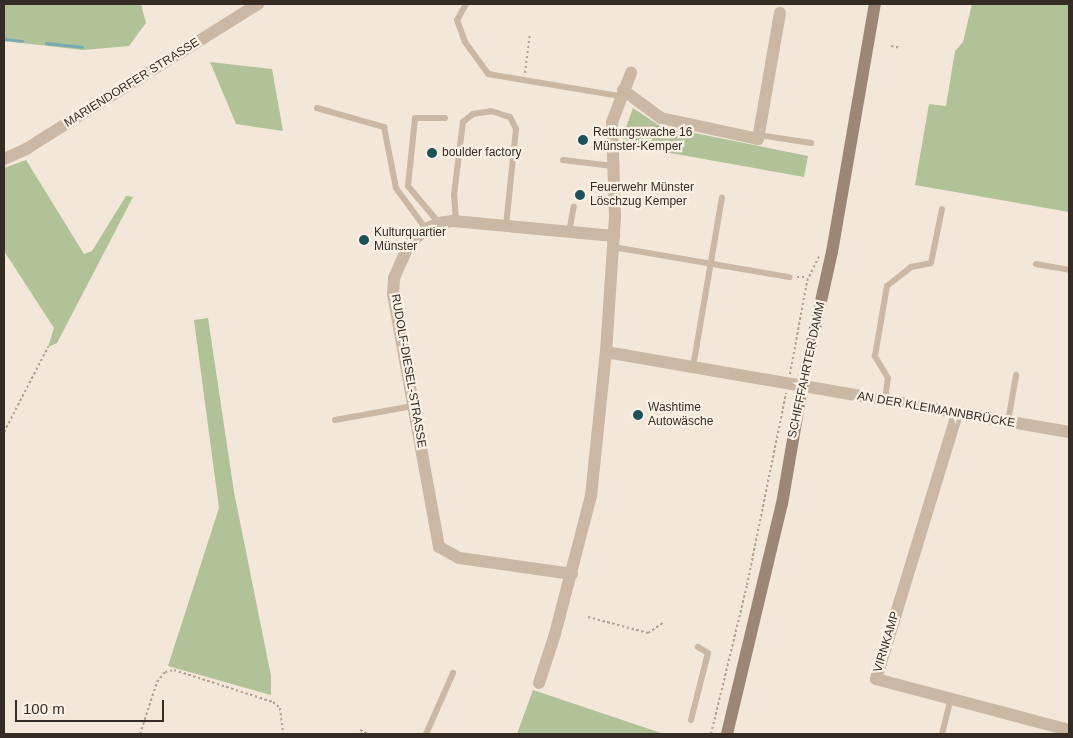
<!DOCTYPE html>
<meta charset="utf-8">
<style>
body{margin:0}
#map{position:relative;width:1073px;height:738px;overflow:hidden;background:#f2e7d8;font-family:Arial,sans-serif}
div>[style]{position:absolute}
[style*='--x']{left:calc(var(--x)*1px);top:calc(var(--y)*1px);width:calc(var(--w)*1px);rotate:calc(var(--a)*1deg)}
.green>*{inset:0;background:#b1c198}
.stream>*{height:3px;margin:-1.5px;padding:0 1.5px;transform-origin:1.5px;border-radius:1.5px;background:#77aab0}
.path>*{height:2px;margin-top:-1px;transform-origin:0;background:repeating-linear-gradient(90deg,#b6a18e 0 2.5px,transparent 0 5px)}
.lane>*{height:6px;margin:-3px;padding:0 3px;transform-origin:3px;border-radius:3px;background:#cab7a4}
.street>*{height:12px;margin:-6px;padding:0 6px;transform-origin:6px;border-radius:6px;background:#cab7a4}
.secondary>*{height:12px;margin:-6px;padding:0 6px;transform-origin:6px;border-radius:6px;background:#9e8676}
.dots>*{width:14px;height:14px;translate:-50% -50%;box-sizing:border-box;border:2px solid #faf1e5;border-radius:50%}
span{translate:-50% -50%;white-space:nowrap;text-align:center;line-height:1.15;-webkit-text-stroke:4.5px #faf1e5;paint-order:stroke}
.street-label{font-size:12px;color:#352c26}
.poi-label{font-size:12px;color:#352c26}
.left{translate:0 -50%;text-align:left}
.frame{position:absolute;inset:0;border:5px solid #352c26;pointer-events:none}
.scale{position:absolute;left:15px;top:700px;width:149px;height:22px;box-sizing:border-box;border:2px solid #352c26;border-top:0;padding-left:6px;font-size:15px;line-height:18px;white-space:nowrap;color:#352c26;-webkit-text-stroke:4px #faf1e5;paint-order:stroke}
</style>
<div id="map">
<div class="green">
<div style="clip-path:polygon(4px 4px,141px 4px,146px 23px,129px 46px,83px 50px,4px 41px)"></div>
<div style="clip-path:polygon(972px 4px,1069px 4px,1069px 212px,915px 185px,929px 104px,946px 106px,955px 51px,963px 42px)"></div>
<div style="clip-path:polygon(210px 62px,272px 69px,283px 131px,236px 124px)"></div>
<div style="clip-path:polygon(633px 108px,660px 126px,808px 156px,804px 177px,620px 144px)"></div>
<div style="clip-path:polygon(26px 160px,84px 254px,92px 251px,126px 196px,133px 197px,57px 343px,48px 347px,54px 328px,4px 251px,4px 168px)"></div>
<div style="clip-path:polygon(208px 318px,234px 492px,271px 676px,271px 695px,168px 666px,219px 508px,194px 320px)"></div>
<div style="clip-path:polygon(533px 690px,664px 734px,517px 734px)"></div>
</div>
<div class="stream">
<div style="--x:4;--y:39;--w:18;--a:6"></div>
<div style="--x:46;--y:43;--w:36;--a:6"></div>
</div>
<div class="path">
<div style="--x:891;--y:46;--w:10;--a:11"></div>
<div style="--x:525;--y:73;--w:39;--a:-83"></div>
<div style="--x:797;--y:277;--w:10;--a:0"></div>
<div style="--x:790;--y:374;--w:95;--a:-79.6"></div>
<div style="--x:807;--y:281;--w:28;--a:-64"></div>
<div style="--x:4;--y:432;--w:96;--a:-62.6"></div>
<div style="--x:588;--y:617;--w:62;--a:14.9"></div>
<div style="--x:648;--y:633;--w:18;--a:-34"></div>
<div style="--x:360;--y:730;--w:9;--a:27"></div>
<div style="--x:140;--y:734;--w:55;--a:-71.9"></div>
<div style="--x:157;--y:682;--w:13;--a:-51"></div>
<div style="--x:165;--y:672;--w:9;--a:-13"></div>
<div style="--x:174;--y:670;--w:104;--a:17.9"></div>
<div style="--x:273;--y:702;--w:9;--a:41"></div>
<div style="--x:280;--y:708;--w:26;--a:83"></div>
<div style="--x:711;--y:734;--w:153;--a:-76.4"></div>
<div style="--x:747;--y:585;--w:196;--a:-78.5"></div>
</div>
<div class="lane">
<div style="--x:466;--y:4;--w:18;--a:119"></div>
<div style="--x:457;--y:20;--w:23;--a:70"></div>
<div style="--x:465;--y:42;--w:39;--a:54"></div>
<div style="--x:488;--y:74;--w:134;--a:9.5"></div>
<div style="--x:317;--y:108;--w:70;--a:15.8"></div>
<div style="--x:384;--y:127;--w:62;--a:78.9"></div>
<div style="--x:396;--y:188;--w:51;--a:53.8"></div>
<div style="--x:759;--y:135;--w:53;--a:8.7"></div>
<div style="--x:563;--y:160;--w:50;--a:6.8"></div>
<div style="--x:456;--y:221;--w:26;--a:-94"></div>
<div style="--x:454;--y:195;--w:74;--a:-83"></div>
<div style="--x:463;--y:122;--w:13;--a:-39"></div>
<div style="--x:473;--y:114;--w:18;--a:-9"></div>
<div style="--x:491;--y:111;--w:20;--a:18"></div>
<div style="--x:510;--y:117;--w:13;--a:63"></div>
<div style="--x:516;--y:129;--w:98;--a:95.9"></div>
<div style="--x:439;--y:223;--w:48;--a:-130"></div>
<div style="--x:408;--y:186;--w:68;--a:-84.1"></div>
<div style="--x:415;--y:118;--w:30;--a:0"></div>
<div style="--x:569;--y:233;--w:27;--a:-80"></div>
<div style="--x:613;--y:247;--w:179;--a:9.7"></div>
<div style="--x:1036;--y:264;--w:34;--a:10"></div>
<div style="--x:693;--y:367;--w:172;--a:-80.3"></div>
<div style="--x:885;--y:401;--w:23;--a:-83"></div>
<div style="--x:888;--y:378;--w:26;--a:-121"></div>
<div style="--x:875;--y:356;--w:71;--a:-80.3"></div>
<div style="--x:887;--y:286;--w:31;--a:-38"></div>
<div style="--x:911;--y:267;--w:20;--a:-11"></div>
<div style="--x:931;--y:263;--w:55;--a:-78.5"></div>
<div style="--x:335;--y:420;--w:79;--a:-10.2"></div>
<div style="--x:1008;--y:422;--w:48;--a:-80.3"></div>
<div style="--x:691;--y:720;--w:69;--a:-75.8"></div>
<div style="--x:708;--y:653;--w:12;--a:-149"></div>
<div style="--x:426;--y:734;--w:67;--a:-66.1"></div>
<div style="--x:942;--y:734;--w:36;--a:-76"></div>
</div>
<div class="street">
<div style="--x:623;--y:90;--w:47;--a:36.4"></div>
<div style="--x:661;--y:118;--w:99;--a:12.2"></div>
<div style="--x:758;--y:139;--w:128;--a:-80.1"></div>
<div style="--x:4;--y:159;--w:24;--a:-24"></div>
<div style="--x:26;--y:149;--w:274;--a:-32"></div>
<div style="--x:606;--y:352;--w:470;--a:9.8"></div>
<div style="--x:957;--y:414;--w:277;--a:107"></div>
<div style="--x:876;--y:679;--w:200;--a:14.8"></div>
<div style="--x:572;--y:574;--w:114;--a:-171.9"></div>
<div style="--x:459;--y:558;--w:23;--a:-151"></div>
<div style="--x:439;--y:547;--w:257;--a:-100.3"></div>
<div style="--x:393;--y:294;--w:16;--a:-86"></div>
<div style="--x:394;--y:278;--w:37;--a:-66"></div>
<div style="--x:409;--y:244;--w:23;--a:-41"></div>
<div style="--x:426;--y:229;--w:14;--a:-25"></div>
<div style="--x:439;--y:223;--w:14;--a:-8"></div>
<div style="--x:453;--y:221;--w:162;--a:5.3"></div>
<div style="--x:539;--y:683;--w:52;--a:-71.9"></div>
<div style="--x:555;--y:634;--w:143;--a:-75.4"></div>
<div style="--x:591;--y:496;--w:145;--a:-84.1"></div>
<div style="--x:606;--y:352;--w:134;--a:-86.2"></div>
<div style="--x:615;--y:218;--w:96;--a:-91.8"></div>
<div style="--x:612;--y:122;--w:53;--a:-68.8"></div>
</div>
<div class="secondary">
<div style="--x:727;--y:734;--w:236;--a:-76.6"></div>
<div style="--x:782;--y:504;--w:119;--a:-80.3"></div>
<div style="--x:802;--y:387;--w:138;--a:-77.5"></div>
<div style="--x:832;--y:252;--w:252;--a:-80.2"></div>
</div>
<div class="dots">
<div style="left:583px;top:140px;background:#1b5158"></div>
<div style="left:432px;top:153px;background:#1b5158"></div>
<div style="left:580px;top:195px;background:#1b5158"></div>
<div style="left:364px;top:240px;background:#1b5158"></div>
<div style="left:638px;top:415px;background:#1b5158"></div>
</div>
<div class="street-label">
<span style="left:132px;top:83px;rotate:-32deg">MARIENDORFER STRASSE</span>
<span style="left:807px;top:370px;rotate:-78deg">SCHIFFFAHRTER DAMM</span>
<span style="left:408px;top:371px;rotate:80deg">RUDOLF-DIESEL-STRASSE</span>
<span style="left:936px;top:410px;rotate:10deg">AN DER KLEIMANNBRÜCKE</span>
<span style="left:887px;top:642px;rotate:-73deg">VIRNKAMP</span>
</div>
<div class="poi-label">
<span class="left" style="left:593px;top:140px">Rettungswache 16<br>Münster-Kemper</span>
<span class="left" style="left:442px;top:153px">boulder factory</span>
<span class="left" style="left:590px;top:195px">Feuerwehr Münster<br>Löschzug Kemper</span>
<span class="left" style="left:374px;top:240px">Kulturquartier<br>Münster</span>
<span class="left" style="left:648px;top:415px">Washtime<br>Autowäsche</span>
</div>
<div class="frame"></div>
<div class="scale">100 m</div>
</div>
